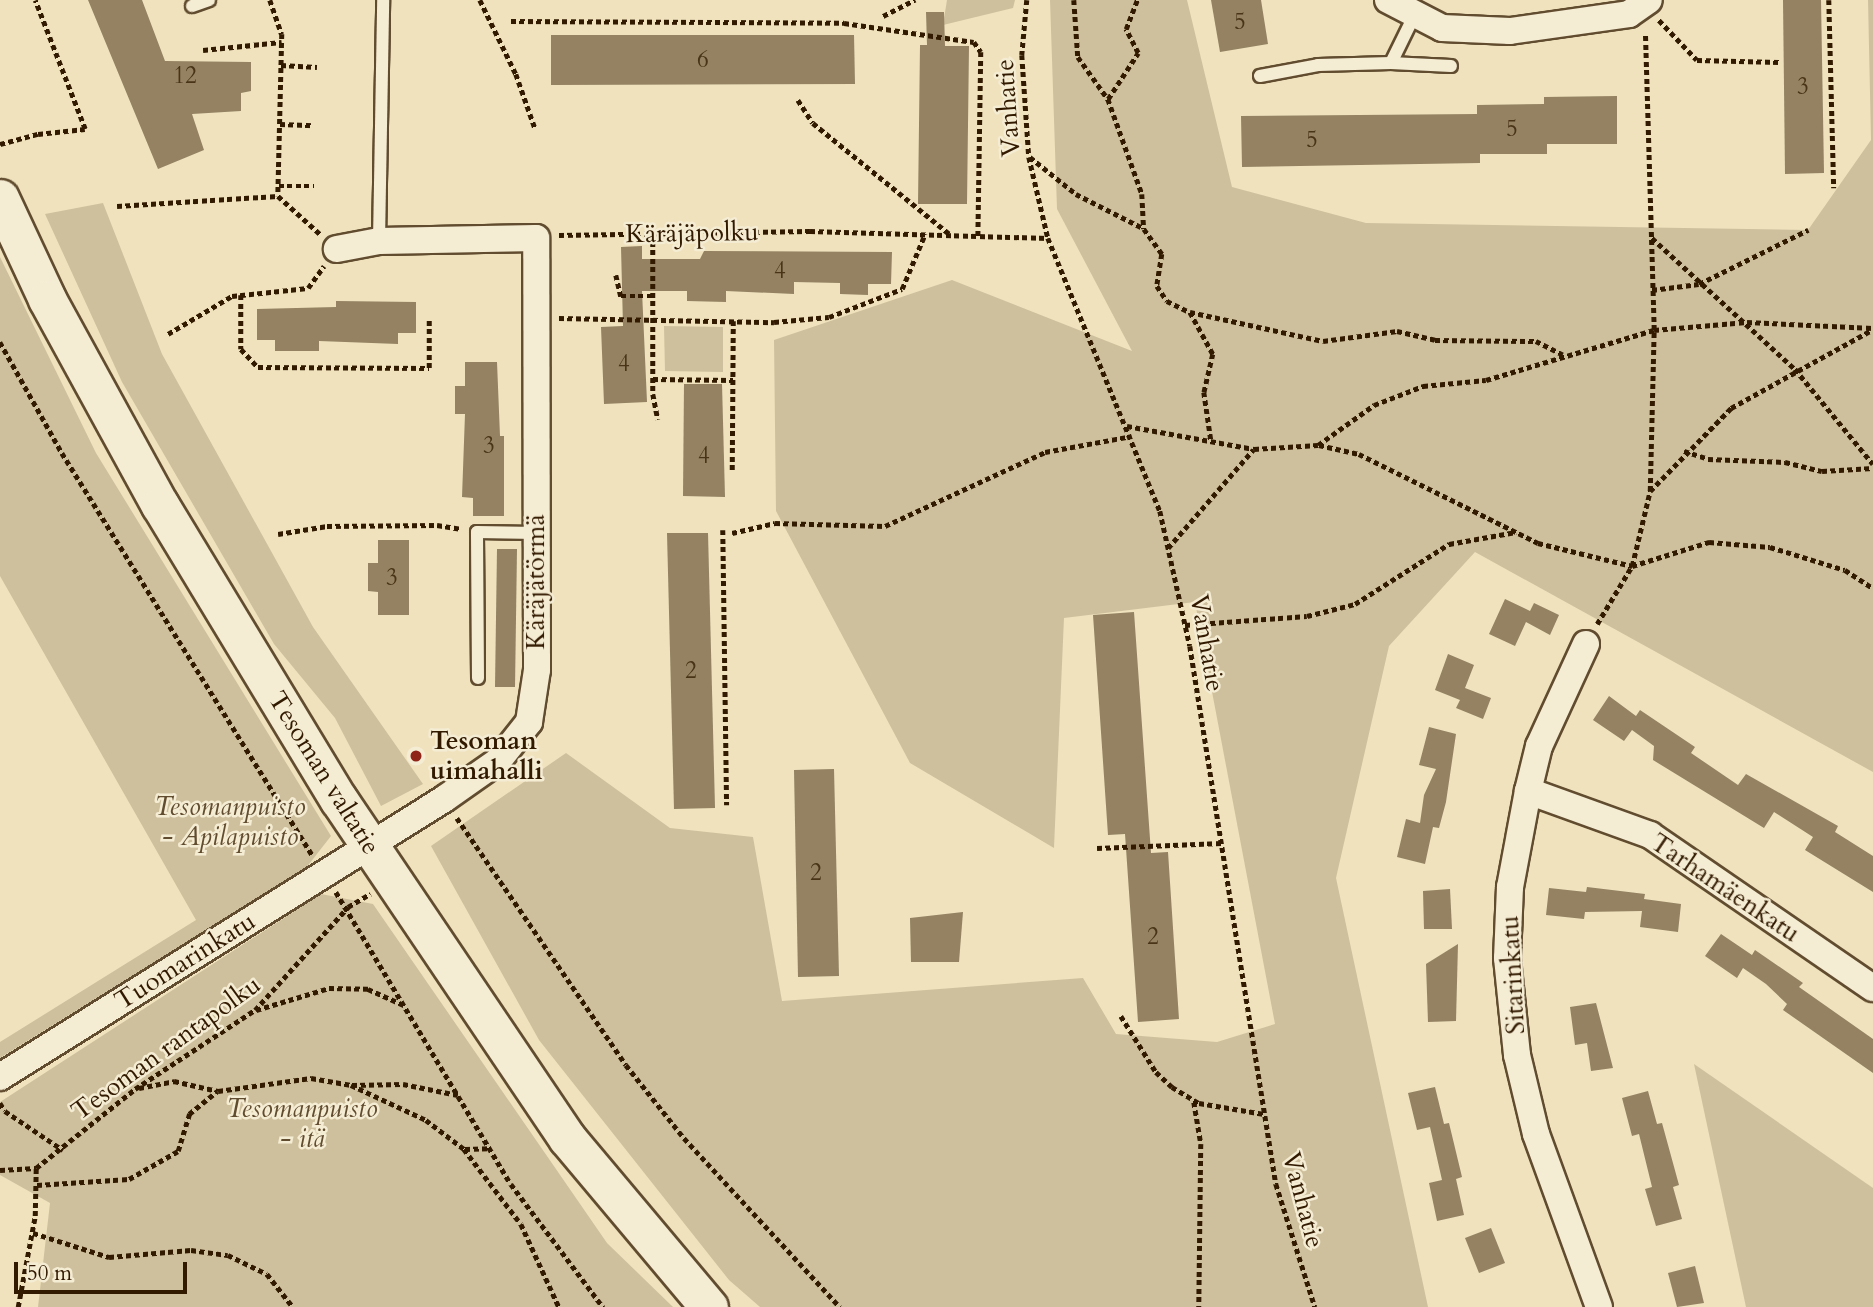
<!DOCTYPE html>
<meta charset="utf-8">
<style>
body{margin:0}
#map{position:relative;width:1873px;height:1307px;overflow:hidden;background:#efe2bd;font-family:Cardo,serif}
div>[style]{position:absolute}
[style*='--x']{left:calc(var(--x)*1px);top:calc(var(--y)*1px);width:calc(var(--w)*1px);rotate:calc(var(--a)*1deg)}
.green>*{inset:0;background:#cfc09d}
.building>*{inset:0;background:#948262}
.path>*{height:4.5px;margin-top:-2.25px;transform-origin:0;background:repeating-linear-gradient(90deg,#321a00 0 5px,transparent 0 8.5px)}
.roads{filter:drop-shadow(2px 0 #614c2f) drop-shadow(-2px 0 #614c2f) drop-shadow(0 2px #614c2f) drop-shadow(0 -2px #614c2f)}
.service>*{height:12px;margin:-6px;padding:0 6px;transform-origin:6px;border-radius:6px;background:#f5ecd4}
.minor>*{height:26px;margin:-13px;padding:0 13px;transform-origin:13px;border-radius:13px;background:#f5ecd4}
.secondary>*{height:37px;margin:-18.5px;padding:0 18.5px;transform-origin:18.5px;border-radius:18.5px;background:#f5ecd4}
.dots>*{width:19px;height:19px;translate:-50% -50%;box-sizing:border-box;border:4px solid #f5ecd4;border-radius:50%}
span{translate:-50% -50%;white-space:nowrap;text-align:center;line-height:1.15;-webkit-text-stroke:5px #f5ecd4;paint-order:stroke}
.number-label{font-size:23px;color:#4a3418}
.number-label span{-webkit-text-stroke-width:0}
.street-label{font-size:26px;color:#321a00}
.poi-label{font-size:26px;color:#321a00;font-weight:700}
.left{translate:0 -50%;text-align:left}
.park-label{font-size:26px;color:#614c2f;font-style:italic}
.scale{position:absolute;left:14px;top:1262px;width:173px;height:32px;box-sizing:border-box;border:4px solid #321a00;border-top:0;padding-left:9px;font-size:21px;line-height:24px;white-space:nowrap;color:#321a00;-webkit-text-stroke:5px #f5ecd4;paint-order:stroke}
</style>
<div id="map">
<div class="green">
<div style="clip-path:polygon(947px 0,1015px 0,1013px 8px,943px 25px)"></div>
<div style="clip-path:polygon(1050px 0,1187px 0,1232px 187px,1366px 223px,1808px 230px,1871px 140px,1868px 0,1873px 0,1873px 772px,1475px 552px,1389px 646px,1336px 878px,1428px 1307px,760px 1307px,729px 1280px,539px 1040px,431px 846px,566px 753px,670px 828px,753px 837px,782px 1001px,1083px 978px,1116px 1034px,1217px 1042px,1275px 1024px,1195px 602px,1064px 618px,1054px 848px,910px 763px,776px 511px,774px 340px,952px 280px,1132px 351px,1057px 209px)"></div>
<div style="clip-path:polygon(103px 203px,162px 354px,313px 627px,423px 784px,381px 806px,335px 718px,274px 644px,122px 382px,45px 214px)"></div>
<div style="clip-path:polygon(0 257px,96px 453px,331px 836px,306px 868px,0 1058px,0 1042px,196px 920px,0 576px)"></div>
<div style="clip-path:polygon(664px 326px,723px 327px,723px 372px,665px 371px)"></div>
<div style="clip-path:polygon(321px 894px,373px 904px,607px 1243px,673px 1307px,38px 1307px,50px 1203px,0 1175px,0 1102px)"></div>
<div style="clip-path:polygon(1694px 1064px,1873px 1188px,1873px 1307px,1746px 1307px)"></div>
</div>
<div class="building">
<div style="clip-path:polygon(88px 0,142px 0,165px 61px,251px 62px,251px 91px,241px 93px,241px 111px,192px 114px,204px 150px,158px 169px)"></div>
<div style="clip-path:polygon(1211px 0,1261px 0,1268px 44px,1220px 52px)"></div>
<div style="clip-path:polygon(1783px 0,1821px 0,1824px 173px,1785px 174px)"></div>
<div style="clip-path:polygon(926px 12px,944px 12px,945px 46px,969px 46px,967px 204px,918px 204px,920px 45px,927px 45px)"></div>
<div style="clip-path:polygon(551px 35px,854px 35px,855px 84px,551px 85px)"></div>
<div style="clip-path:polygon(1617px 96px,1617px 144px,1547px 144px,1547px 154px,1480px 154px,1480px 163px,1242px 167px,1241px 116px,1477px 114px,1477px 105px,1544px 104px,1544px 97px)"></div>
<div style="clip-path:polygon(642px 246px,642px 259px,700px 259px,704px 251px,892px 252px,891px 284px,868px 284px,868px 295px,840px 294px,840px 283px,794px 282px,794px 294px,726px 291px,726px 302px,687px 301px,687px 291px,642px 291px,647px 402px,604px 404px,601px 327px,623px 326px,621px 247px)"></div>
<div style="clip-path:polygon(336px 301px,416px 302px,416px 333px,398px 333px,398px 344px,319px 341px,319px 351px,275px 351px,275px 340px,257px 340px,257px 309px,336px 307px)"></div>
<div style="clip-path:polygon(465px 362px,497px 362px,500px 436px,504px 436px,504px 516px,473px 516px,473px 498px,462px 497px,465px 414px,455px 414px,455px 386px,465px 386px)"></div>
<div style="clip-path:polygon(684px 384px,722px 384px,725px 497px,683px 496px)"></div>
<div style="clip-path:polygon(667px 533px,708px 533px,715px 808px,674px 809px)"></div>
<div style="clip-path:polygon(378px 540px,409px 540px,409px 615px,378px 615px,378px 592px,368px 591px,368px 563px,378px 563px)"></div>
<div style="clip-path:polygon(497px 549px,517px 549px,515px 687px,495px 687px)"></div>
<div style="clip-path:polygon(1505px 599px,1530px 611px,1534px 603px,1559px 615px,1550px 635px,1526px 622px,1515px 646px,1489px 634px)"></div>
<div style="clip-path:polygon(1134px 612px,1151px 853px,1168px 852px,1179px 1019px,1138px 1022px,1125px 834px,1108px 835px,1093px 615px)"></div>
<div style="clip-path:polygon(1448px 654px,1474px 665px,1465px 688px,1491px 698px,1483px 719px,1456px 708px,1460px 700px,1435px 690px)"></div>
<div style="clip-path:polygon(1609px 696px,1636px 716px,1640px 710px,1695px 747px,1691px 753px,1738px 785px,1746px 774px,1838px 826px,1835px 832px,1873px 856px,1873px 892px,1805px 850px,1813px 837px,1774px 812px,1764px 828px,1653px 760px,1654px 746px,1632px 730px,1624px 741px,1593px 720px)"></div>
<div style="clip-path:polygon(1429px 727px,1456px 734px,1446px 802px,1439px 828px,1433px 827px,1425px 864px,1397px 857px,1406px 819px,1420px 823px,1424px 795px,1436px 769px,1419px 765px)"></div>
<div style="clip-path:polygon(834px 769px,839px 976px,798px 977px,794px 770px)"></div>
<div style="clip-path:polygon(1587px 887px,1645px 894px,1644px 899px,1681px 904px,1678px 932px,1640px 927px,1642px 911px,1585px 912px,1584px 919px,1546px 915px,1549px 888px,1586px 892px)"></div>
<div style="clip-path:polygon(1450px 889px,1452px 929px,1424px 929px,1423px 891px)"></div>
<div style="clip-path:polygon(963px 912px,959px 962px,911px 962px,910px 918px)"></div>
<div style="clip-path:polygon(1721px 934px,1752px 955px,1755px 950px,1803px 983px,1799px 987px,1873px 1039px,1873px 1073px,1783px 1010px,1787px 1004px,1766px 984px,1743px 968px,1737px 978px,1705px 956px)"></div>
<div style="clip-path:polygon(1458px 944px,1456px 1021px,1428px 1022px,1426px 964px)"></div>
<div style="clip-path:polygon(1596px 1003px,1613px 1068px,1591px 1071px,1587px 1043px,1575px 1045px,1570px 1007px)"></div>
<div style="clip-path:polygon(1435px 1087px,1444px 1124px,1434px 1126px,1449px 1123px,1462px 1177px,1456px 1179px,1464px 1215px,1437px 1221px,1429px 1183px,1442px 1180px,1430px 1127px,1417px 1130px,1408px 1093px)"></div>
<div style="clip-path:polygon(1648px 1091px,1657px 1124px,1662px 1123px,1679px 1185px,1673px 1187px,1682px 1219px,1656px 1226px,1645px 1189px,1652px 1187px,1639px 1134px,1632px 1136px,1622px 1098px)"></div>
<div style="clip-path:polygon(1491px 1228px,1505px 1263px,1479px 1273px,1465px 1238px)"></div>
<div style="clip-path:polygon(1695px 1266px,1704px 1303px,1677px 1307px,1668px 1273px)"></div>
</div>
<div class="path">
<div style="--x:270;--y:0;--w:36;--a:71"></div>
<div style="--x:282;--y:34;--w:162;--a:91.4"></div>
<div style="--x:278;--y:196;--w:57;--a:42.1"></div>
<div style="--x:480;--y:0;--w:82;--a:64.1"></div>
<div style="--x:516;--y:74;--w:57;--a:70.6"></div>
<div style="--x:1027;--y:0;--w:55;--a:95.2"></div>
<div style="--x:1022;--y:55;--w:102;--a:86.1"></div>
<div style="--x:1029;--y:157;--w:83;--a:76.8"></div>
<div style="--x:1048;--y:238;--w:295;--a:67.7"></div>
<div style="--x:1160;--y:511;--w:138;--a:77.5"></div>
<div style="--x:1190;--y:646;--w:545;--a:80.92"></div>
<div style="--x:1276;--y:1184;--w:129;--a:72.4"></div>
<div style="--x:1074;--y:0;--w:57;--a:86"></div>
<div style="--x:1078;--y:57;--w:52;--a:54.5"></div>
<div style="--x:1108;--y:99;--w:55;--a:-56.9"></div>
<div style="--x:1138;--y:53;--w:27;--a:-117"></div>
<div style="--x:1126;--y:29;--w:31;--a:-69"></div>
<div style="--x:1829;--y:0;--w:188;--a:88.5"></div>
<div style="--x:883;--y:16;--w:36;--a:-27"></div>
<div style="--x:1659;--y:20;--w:55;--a:46.5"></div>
<div style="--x:1697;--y:60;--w:82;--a:1.4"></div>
<div style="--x:511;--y:21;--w:333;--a:0.3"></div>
<div style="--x:844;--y:23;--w:131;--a:8.3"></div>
<div style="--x:974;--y:42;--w:12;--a:55"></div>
<div style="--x:981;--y:52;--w:184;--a:90.9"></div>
<div style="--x:203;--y:50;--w:79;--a:-5.8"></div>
<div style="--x:281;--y:65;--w:36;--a:3"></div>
<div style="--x:1108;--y:99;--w:101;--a:70.3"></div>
<div style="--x:1142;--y:194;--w:35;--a:87"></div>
<div style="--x:1144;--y:229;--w:31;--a:54"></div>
<div style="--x:1162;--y:254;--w:32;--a:99"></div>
<div style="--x:1157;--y:286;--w:18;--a:56"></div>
<div style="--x:1167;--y:301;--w:25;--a:26"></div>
<div style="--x:1190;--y:312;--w:48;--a:61.3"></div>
<div style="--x:1213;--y:354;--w:39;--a:103"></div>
<div style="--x:1204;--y:392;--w:49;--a:81.7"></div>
<div style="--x:798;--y:100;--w:27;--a:57"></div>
<div style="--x:813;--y:123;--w:178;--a:39.1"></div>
<div style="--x:280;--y:124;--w:34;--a:2"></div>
<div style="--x:0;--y:144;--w:39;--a:-15"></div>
<div style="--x:38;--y:134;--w:47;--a:-6.1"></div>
<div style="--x:85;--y:129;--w:138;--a:-111.2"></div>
<div style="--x:1030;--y:157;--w:59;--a:38.8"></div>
<div style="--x:1076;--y:194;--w:75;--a:26.9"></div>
<div style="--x:279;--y:186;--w:35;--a:0"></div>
<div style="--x:117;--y:206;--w:161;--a:-3.6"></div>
<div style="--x:653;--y:233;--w:161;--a:90"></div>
<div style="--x:653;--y:394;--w:26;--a:79"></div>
<div style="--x:559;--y:235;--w:251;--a:-0.9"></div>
<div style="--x:810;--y:231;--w:238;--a:1.7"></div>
<div style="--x:1652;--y:238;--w:194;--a:42.5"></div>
<div style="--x:1795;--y:369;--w:123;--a:50.6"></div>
<div style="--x:616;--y:275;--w:22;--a:77"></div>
<div style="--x:621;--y:296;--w:32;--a:0"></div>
<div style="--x:1652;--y:290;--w:47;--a:-7.3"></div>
<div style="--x:1699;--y:284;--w:122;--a:-26.4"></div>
<div style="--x:241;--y:295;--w:54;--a:90"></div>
<div style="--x:241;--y:349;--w:25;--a:47"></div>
<div style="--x:258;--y:367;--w:171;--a:0.3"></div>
<div style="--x:429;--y:368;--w:51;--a:-90"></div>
<div style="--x:1190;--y:312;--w:136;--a:12.3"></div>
<div style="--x:1323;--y:341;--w:75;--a:-7.7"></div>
<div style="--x:1397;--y:331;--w:39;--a:13"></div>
<div style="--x:1435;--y:340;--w:101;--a:0.6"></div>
<div style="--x:1536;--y:341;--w:30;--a:27"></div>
<div style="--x:559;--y:318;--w:215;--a:1.1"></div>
<div style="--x:774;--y:322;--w:55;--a:-5.2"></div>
<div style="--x:829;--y:317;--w:78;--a:-21"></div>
<div style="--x:902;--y:289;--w:60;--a:-67.3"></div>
<div style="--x:168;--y:334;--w:74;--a:-30.7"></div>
<div style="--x:232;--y:296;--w:76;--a:-6"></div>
<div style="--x:308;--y:288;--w:27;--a:-54"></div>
<div style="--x:0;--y:342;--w:127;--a:60.8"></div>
<div style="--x:62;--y:453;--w:473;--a:58.1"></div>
<div style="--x:653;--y:379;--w:80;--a:0.7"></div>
<div style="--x:1127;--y:426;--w:129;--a:10.3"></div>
<div style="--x:1254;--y:449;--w:64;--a:-3.6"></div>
<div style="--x:1318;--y:445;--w:69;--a:-35.5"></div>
<div style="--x:1374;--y:405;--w:53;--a:-21.2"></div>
<div style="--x:1423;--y:386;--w:63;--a:-5.4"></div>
<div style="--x:1486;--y:380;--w:175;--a:-16.6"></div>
<div style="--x:1654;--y:330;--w:93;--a:-4.9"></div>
<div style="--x:1747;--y:322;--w:126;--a:2.7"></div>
<div style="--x:1319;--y:445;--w:41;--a:12.7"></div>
<div style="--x:1359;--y:454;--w:200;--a:26.4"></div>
<div style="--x:1538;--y:543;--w:97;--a:13.7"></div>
<div style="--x:1632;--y:566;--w:81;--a:-17.3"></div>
<div style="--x:1709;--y:542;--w:61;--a:4.7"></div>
<div style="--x:1770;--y:547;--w:78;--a:17"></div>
<div style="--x:1845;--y:570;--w:33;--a:33"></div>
<div style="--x:1684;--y:451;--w:25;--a:18"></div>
<div style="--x:1708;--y:459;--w:77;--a:2.2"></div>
<div style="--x:1785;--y:462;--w:38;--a:14"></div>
<div style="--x:1822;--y:471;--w:51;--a:-3.4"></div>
<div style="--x:732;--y:470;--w:149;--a:-89.6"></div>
<div style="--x:1650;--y:491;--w:116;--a:-45.7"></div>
<div style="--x:1731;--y:408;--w:161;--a:-29"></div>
<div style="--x:723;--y:530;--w:275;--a:89.2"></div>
<div style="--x:732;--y:533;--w:44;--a:-13.1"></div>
<div style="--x:775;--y:523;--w:110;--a:1.6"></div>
<div style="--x:885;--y:526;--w:176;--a:-24.8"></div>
<div style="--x:1045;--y:452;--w:88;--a:-10.4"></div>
<div style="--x:278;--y:534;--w:50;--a:-9.3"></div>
<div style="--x:327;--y:526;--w:110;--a:-0.5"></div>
<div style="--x:437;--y:525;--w:25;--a:9"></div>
<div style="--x:1168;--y:548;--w:130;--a:-49.1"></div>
<div style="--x:1597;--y:624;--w:68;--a:-58.9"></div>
<div style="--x:1632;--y:566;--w:77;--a:-76.5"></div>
<div style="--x:1650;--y:491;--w:161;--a:-88.6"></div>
<div style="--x:1654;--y:330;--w:297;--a:-91.7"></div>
<div style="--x:1185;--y:625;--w:122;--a:-4.2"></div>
<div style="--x:1307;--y:616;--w:49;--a:-14"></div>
<div style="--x:1355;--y:604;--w:112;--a:-32.6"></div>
<div style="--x:1449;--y:544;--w:68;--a:-10.2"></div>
<div style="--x:457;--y:818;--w:299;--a:55.6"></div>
<div style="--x:626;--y:1065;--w:93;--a:51.5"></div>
<div style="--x:684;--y:1138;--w:230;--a:47.3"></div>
<div style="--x:1097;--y:848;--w:125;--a:-2.3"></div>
<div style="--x:336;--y:892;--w:340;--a:59.1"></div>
<div style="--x:511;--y:1184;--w:154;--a:53.2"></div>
<div style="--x:256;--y:1010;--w:76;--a:-16.8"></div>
<div style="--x:329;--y:988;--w:39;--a:1"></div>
<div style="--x:368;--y:989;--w:42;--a:24.1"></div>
<div style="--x:1121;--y:1016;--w:66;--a:58"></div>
<div style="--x:1156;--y:1072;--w:22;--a:43"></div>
<div style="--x:1172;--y:1087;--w:31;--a:31"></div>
<div style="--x:1199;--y:1103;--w:66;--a:9.6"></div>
<div style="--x:352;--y:1085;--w:51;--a:-1.1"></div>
<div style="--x:403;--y:1084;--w:56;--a:11.3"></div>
<div style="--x:139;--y:1088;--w:36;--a:-11"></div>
<div style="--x:174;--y:1081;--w:45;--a:12.8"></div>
<div style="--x:218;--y:1091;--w:94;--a:-8"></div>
<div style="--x:311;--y:1078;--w:41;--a:9.9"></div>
<div style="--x:351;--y:1085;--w:83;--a:25"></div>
<div style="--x:426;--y:1120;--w:48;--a:37.3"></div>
<div style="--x:464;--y:1149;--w:94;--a:52.8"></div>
<div style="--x:521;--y:1224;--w:91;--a:65.4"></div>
<div style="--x:1194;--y:1102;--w:43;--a:80.5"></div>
<div style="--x:1201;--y:1144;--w:163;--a:90.7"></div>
<div style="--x:0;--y:1103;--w:9;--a:58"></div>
<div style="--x:5;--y:1111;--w:70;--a:33.9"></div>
<div style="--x:465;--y:1149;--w:25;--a:-2"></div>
<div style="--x:0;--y:1170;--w:36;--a:-3"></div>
<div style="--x:37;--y:1185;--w:92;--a:-3.7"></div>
<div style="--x:129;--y:1179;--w:56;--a:-29.7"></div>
<div style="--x:178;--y:1151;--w:39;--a:-73"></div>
<div style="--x:189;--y:1114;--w:36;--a:-39"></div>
<div style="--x:33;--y:1233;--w:80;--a:17.5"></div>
<div style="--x:109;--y:1257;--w:82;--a:-4.9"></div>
<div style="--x:191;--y:1250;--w:37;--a:8"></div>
<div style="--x:228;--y:1255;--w:43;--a:26"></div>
<div style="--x:267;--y:1274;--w:42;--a:51.8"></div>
<div style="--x:18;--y:1307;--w:93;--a:-79.4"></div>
<div style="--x:35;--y:1216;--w:48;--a:-88.8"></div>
<div style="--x:36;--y:1168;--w:127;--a:-38.6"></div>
<div style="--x:135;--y:1089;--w:144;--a:-33.4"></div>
<div style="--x:255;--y:1010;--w:139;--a:-47.9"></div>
<div style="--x:348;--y:907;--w:26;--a:-31"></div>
</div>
<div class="roads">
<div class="service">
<div style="--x:192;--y:6;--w:18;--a:-19"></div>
<div style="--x:1391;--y:63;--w:60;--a:2.9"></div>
<div style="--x:1260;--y:76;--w:59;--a:-10.7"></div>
<div style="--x:1318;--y:65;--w:73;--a:-1.6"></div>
<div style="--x:1391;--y:63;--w:55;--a:-63.9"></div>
<div style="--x:379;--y:241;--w:241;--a:-89"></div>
<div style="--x:478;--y:678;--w:146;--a:-90.4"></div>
<div style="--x:477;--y:532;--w:59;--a:1"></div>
</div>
<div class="minor">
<div style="--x:1388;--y:0;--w:61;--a:27.4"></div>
<div style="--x:1442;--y:28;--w:68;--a:2.5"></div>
<div style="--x:1510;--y:31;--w:120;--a:-8.1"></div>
<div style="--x:1629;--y:14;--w:24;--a:-35"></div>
<div style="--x:1586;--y:644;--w:112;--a:114.7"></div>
<div style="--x:1539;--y:746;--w:46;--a:103.7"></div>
<div style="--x:1528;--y:791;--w:98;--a:100.6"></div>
<div style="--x:1510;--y:887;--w:71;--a:92.4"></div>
<div style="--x:1507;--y:958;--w:98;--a:84.1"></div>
<div style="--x:1517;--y:1055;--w:81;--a:76.5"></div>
<div style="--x:1536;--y:1134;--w:184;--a:70"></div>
<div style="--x:1528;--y:791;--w:130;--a:19.8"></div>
<div style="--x:1650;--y:835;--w:270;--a:34.5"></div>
<div style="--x:0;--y:1077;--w:524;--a:-32.05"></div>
<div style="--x:444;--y:799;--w:66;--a:-35.1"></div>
<div style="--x:498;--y:761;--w:50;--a:-51.5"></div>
<div style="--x:529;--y:722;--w:53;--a:-81.3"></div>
<div style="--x:537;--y:670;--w:432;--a:-90.1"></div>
<div style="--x:536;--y:238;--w:157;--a:178.9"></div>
<div style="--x:379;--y:241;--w:43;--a:169.2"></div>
</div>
<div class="secondary">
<div style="--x:0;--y:198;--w:111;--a:65"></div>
<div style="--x:47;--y:299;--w:235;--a:61.3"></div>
<div style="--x:160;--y:505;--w:345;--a:58.8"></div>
<div style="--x:339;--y:800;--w:408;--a:56"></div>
<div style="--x:567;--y:1138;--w:221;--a:50"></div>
</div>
</div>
<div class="dots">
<div style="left:416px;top:756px;background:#8f2418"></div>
</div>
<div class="number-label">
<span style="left:1240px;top:22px">5</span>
<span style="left:703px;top:60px">6</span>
<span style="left:185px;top:76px">12</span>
<span style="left:1803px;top:87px">3</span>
<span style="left:1512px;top:129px">5</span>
<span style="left:1312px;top:140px">5</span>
<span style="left:780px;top:271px">4</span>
<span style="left:624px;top:364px">4</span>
<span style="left:489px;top:446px">3</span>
<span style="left:704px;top:456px">4</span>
<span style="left:392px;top:578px">3</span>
<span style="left:691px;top:671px">2</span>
<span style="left:816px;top:873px">2</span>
<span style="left:1153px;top:937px">2</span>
</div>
<div class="street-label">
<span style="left:1008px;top:108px;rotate:-94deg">Vanhatie</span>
<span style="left:692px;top:233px;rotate:-1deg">Käräjäpolku</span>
<span style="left:536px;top:582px;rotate:-90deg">Käräjätörmä</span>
<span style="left:1207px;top:643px;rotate:80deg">Vanhatie</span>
<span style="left:324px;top:773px;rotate:58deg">Tesoman valtatie</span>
<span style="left:1725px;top:888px;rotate:34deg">Tarhamäenkatu</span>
<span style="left:185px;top:961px;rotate:-32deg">Tuomarinkatu</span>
<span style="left:1513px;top:975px;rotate:-93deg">Sitarinkatu</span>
<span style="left:166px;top:1048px;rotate:-36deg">Tesoman rantapolku</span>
<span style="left:1303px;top:1200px;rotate:75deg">Vanhatie</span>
</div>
<div class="poi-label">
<span class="left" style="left:430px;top:756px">Tesoman<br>uimahalli</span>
</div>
<div class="park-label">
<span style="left:230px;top:822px">Tesomanpuisto<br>- Apilapuisto</span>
<span style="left:302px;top:1124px">Tesomanpuisto<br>- itä</span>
</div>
<div class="scale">50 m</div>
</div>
